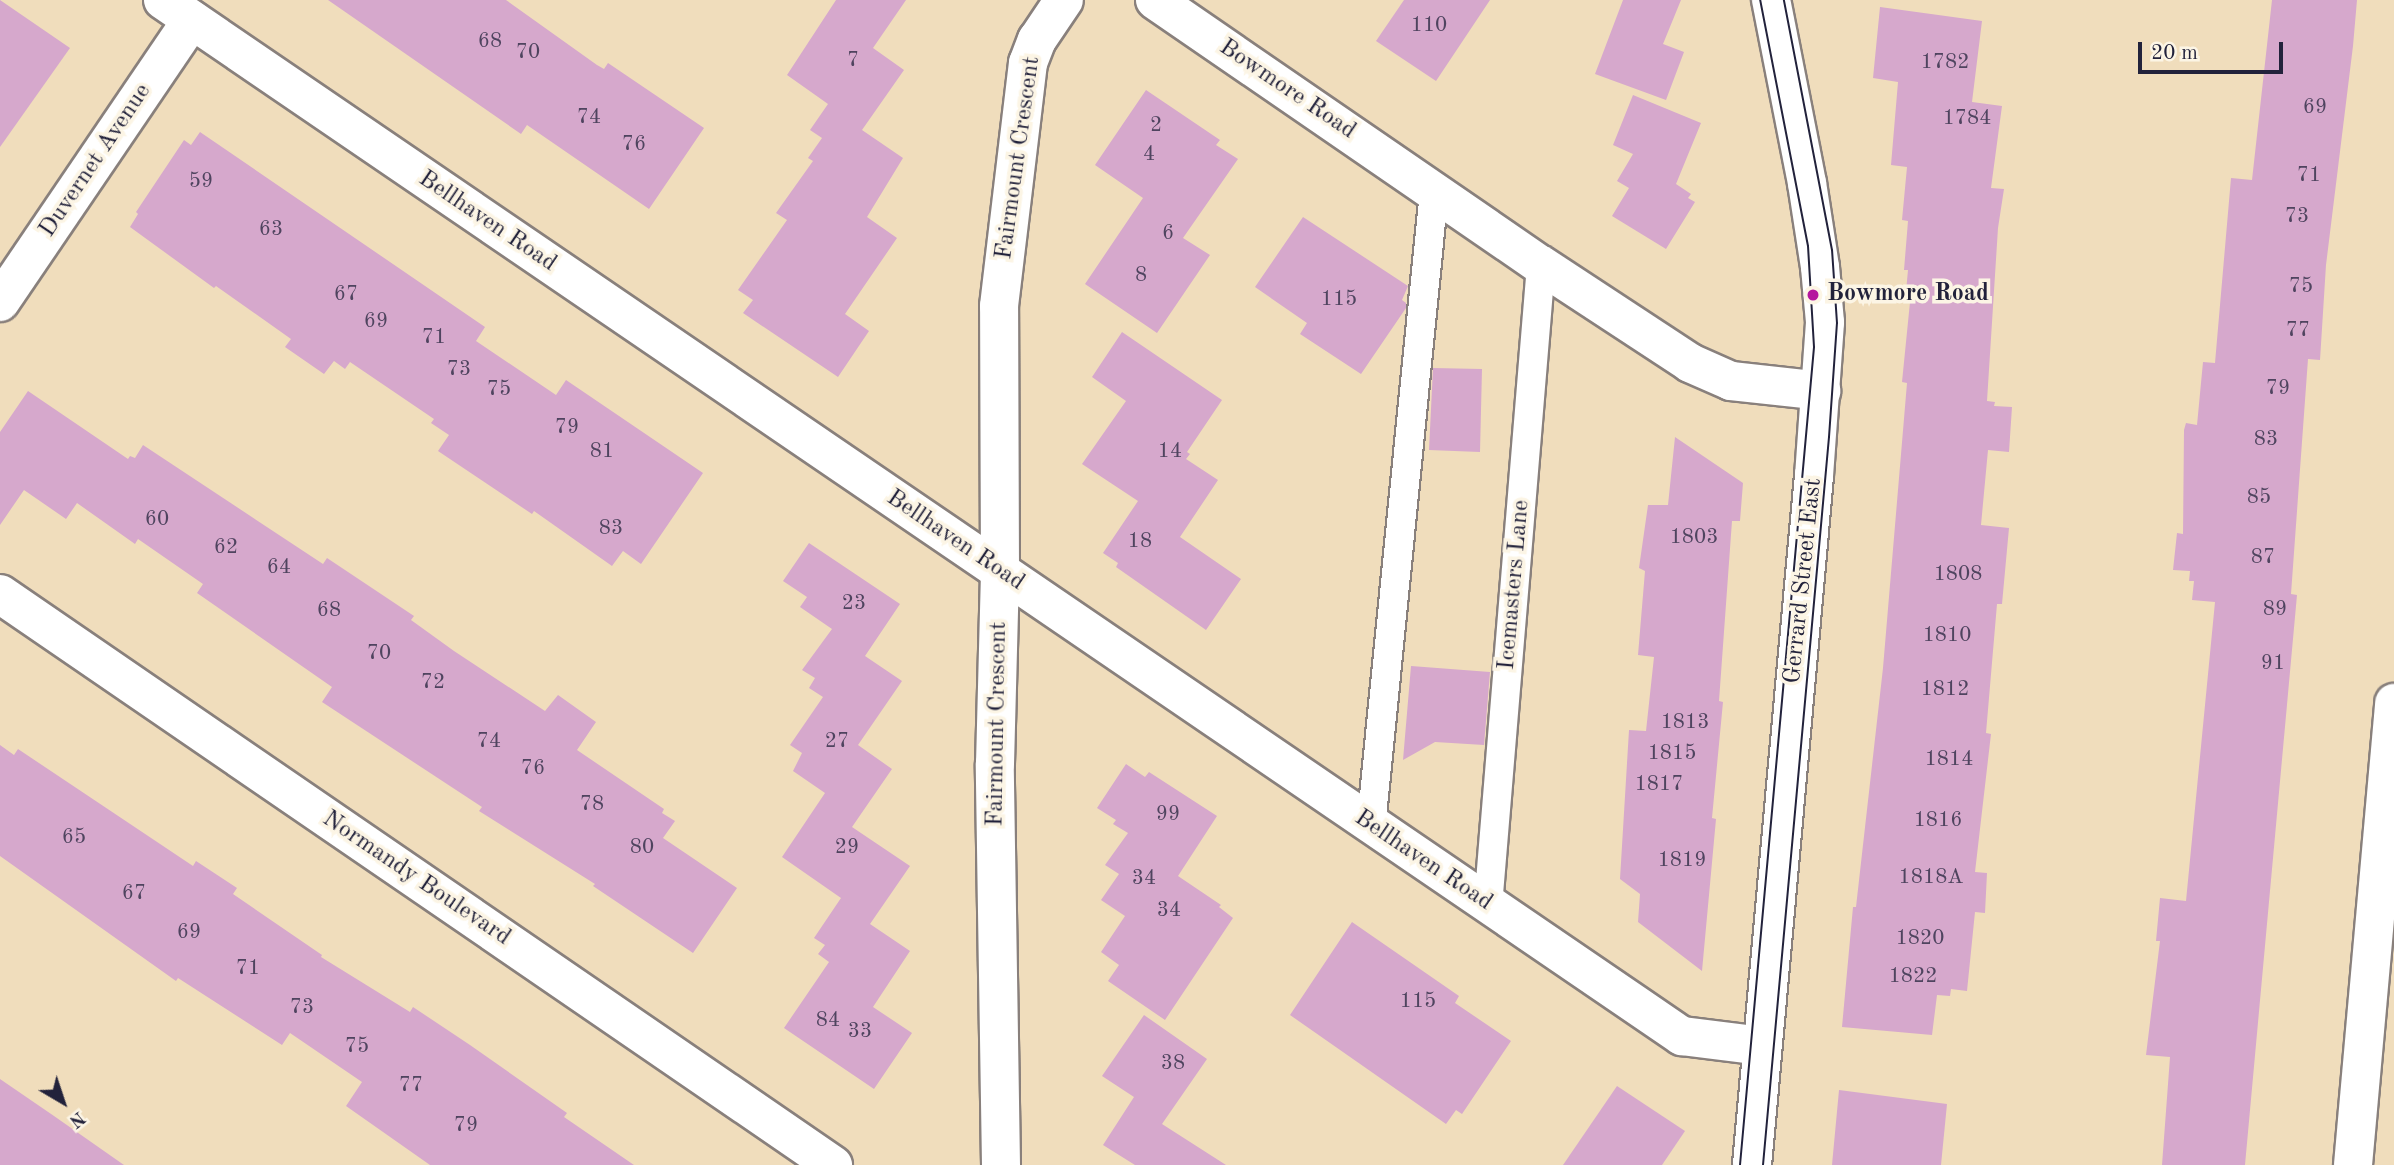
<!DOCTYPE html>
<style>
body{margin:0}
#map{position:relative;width:2394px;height:1165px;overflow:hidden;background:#f0ddbc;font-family:"Old Standard TT",serif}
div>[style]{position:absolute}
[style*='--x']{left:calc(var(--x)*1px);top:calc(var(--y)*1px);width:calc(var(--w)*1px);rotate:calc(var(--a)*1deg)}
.building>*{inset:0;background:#d6a8cc}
.roads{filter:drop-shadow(2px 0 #89807c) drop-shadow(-2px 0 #89807c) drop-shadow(0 2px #89807c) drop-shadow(0 -2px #89807c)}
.lane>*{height:28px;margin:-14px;padding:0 14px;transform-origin:14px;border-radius:14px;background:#fff}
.street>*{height:38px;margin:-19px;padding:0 19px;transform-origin:19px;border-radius:19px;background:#fff}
.secondary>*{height:38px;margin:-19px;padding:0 19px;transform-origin:19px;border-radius:19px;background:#fff}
.tram>*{height:2px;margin:-1px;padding:0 1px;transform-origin:1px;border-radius:1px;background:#22223b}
.dots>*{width:19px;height:19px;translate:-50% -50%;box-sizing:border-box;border:4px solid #fcf5e5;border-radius:50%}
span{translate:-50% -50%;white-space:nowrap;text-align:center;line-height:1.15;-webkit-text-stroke:7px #fcf5e5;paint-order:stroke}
.number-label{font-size:21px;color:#4f445f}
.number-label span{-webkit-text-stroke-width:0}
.street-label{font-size:24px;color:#22223b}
.poi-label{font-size:24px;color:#22223b;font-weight:700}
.left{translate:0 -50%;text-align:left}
.north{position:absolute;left:28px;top:1067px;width:70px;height:70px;-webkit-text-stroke:5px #fcf5e5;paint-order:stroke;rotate:141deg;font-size:19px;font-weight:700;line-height:28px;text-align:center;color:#22223b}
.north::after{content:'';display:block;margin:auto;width:24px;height:32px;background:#22223b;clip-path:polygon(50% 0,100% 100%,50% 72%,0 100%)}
.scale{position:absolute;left:2138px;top:42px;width:145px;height:32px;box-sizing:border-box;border:4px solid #22223b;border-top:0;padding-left:9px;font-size:21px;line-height:24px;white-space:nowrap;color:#22223b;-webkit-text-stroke:5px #fcf5e5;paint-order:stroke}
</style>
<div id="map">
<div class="building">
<div style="clip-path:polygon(0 0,70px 48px,0 147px)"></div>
<div style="clip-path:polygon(328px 0,506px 0,597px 65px,604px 69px,608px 63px,704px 128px,649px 209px,527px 125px,521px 134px)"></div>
<div style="clip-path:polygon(836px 0,906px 0,873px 48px,904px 70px,862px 130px,903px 158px,867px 217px,897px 238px,845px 314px,869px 331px,838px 377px,743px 313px,753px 300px,738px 290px,787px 220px,776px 213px,813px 161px,808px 158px,822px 138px,810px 130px,828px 104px,787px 75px)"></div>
<div style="clip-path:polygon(1404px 0,1490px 0,1436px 81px,1376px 41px)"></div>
<div style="clip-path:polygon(1623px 0,1681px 0,1663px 44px,1684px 52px,1666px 100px,1595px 74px)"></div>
<div style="clip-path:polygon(2272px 0,2357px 0,2353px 46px,2326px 265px,2320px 360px,2308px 359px,2291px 594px,2297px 595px,2245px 1165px,2162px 1165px,2170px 1057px,2146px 1055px,2160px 941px,2156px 941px,2160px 898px,2186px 901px,2215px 602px,2192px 600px,2194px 581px,2189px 581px,2190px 571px,2173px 570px,2177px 533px,2183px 534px,2184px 430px,2186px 423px,2197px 425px,2203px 362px,2215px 363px,2231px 178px,2252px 180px)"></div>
<div style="clip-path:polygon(1880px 7px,1982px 21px,1972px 102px,2002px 106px,1991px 188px,2004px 189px,1998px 228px,1987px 401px,1995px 402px,1994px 406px,2012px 407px,2009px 452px,1988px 450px,1981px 525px,2009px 528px,2002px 604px,1997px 604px,1986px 733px,1991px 734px,1975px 872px,1987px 873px,1985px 913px,1975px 912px,1967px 991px,1951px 989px,1950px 996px,1937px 995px,1932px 1035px,1842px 1027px,1853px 907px,1856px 907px,1883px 668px,1907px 383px,1902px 382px,1910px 302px,1905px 302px,1908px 270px,1904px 270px,1908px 221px,1902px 220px,1907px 167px,1891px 165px,1898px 82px,1873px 78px)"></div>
<div style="clip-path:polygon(1146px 90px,1220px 140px,1216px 145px,1238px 159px,1183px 238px,1210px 255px,1157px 333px,1085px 284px,1143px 198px,1095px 165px)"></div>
<div style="clip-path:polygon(1633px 95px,1701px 123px,1676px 184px,1691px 194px,1688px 198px,1695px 202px,1666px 249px,1612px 216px,1629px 188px,1617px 181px,1633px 154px,1613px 145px)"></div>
<div style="clip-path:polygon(200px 132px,485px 327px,476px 341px,556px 395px,566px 380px,703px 473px,641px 564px,623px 551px,612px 566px,534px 511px,532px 514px,438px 451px,449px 435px,431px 423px,434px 419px,350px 362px,345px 369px,334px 361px,324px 374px,285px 347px,291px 339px,216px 286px,214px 288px,130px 227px,138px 214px,136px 212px,184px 140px,191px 145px)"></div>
<div style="clip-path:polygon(1303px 217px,1408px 286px,1402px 300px,1406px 303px,1406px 308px,1361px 374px,1300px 334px,1307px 323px,1255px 287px)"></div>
<div style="clip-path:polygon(1122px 332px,1222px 400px,1187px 452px,1190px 454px,1186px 459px,1218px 480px,1180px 537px,1241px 579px,1206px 630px,1116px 567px,1118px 563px,1103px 553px,1138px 501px,1082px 464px,1126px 401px,1092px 377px)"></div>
<div style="clip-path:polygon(1433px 368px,1482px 369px,1480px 452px,1429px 450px)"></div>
<div style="clip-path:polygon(28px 391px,128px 459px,130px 456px,135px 458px,143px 445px,323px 564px,327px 558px,414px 616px,411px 620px,454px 651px,545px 711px,558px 695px,596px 722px,577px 750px,664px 809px,662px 813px,675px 821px,663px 838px,737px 888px,693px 953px,593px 886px,595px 884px,479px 811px,482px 807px,322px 702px,332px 687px,197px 593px,203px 584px,138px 539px,135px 544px,77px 503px,66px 519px,24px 490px,0 525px,0 432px)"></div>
<div style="clip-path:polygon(1675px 437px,1743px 483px,1740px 521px,1732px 521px,1719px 701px,1723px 702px,1712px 818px,1716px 819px,1702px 971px,1638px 922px,1640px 894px,1620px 879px,1629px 730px,1646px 731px,1654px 657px,1638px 655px,1645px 571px,1639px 568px,1648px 505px,1668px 505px)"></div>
<div style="clip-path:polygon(809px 543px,900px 604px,865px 656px,902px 681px,858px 745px,892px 769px,852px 827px,910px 866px,870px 924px,910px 951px,873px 1007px,912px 1033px,874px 1089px,784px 1028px,829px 962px,818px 954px,825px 945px,814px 938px,841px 898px,782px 857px,825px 793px,793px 771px,802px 753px,790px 745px,823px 697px,809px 688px,815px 678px,802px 670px,832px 629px,800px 607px,807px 597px,783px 581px)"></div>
<div style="clip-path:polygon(1411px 666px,1490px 672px,1484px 745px,1435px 742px,1403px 760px)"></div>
<div style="clip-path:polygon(0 745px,14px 755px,18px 749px,193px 866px,196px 861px,237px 888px,233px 894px,322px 955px,321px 957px,410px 1012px,413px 1007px,470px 1045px,567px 1113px,564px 1117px,634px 1165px,430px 1165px,346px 1106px,362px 1082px,290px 1033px,282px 1045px,178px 978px,176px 981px,0 856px)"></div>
<div style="clip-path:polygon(1126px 764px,1145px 777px,1149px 772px,1217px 816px,1178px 876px,1221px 905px,1219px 907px,1233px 918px,1165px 1020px,1108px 981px,1119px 965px,1101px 952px,1125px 916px,1101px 900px,1119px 874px,1105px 865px,1128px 833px,1113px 824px,1116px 820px,1097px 808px)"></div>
<div style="clip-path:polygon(1352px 922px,1459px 996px,1455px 1003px,1511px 1041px,1462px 1114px,1456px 1110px,1446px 1124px,1290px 1015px)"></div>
<div style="clip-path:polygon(1144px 1015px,1207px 1059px,1162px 1124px,1226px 1165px,1135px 1165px,1103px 1145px,1134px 1097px,1102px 1076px)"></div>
<div style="clip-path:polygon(0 1079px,54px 1116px,124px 1165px,0 1165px)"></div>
<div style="clip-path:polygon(1617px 1086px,1685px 1131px,1662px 1165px,1563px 1165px)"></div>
<div style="clip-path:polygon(1839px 1090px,1947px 1104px,1941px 1165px,1832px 1165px)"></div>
</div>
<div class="roads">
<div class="lane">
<div style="--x:1371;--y:826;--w:638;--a:-84.33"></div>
<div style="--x:1488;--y:906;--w:643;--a:-85.27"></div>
</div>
<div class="street">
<div style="--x:163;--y:0;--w:1839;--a:34.3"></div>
<div style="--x:1682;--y:1036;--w:81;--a:7.1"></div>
<div style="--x:1155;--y:0;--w:468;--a:34.5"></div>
<div style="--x:1541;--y:265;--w:178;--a:33.3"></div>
<div style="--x:1690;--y:363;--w:45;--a:23.7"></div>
<div style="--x:1731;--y:381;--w:91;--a:6.3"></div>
<div style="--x:0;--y:302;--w:341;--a:-55.8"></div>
<div style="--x:0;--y:594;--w:1010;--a:34.43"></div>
<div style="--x:1001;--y:1165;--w:401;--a:-90.9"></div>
<div style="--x:995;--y:764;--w:192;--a:-88.5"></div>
<div style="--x:1000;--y:572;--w:266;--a:-90.2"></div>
<div style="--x:999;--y:306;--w:245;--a:-83.2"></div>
<div style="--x:1028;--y:63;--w:25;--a:-69"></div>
<div style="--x:1037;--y:40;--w:48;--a:-56"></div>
<div style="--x:2353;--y:1165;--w:464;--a:-84.9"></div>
</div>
<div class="secondary">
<div style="--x:1752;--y:1165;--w:692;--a:-84.86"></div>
<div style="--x:1814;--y:476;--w:154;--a:-85.9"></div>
<div style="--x:1825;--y:322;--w:55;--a:-95.2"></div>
<div style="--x:1820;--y:267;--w:85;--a:-98.8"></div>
<div style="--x:1807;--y:183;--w:187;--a:-101.1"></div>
</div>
</div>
<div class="tram">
<div style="--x:1740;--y:1165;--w:821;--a:-84.83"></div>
<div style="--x:1814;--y:347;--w:101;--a:-93.4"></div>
<div style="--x:1808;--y:246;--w:251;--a:-101"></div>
<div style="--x:1763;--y:1165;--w:731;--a:-84.82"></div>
<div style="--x:1829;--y:437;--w:114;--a:-86"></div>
<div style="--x:1837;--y:323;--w:73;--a:-93.9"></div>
<div style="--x:1832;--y:250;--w:255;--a:-100.9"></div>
</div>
<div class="dots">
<div style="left:1813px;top:295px;background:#b5179e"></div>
</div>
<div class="number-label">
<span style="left:1429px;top:26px">110</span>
<span style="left:490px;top:42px">68</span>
<span style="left:528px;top:53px">70</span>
<span style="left:853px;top:61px">7</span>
<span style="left:1945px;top:63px">1782</span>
<span style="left:2315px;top:108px">69</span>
<span style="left:589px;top:118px">74</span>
<span style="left:1967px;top:119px">1784</span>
<span style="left:1156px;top:126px">2</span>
<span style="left:634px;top:145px">76</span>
<span style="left:1149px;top:155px">4</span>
<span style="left:2309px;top:176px">71</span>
<span style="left:201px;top:182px">59</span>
<span style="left:2297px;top:217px">73</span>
<span style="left:271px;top:230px">63</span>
<span style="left:1168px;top:234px">6</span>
<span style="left:1141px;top:276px">8</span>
<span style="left:2301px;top:287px">75</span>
<span style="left:346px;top:295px">67</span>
<span style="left:1339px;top:300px">115</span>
<span style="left:376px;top:322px">69</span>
<span style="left:2298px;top:331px">77</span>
<span style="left:434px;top:338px">71</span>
<span style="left:459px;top:370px">73</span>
<span style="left:2278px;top:389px">79</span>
<span style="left:499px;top:390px">75</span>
<span style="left:567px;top:428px">79</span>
<span style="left:2266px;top:440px">83</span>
<span style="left:602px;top:452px">81</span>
<span style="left:1170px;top:452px">14</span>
<span style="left:2259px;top:498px">85</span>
<span style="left:157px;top:520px">60</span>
<span style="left:611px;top:529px">83</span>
<span style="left:1694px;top:538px">1803</span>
<span style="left:1140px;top:542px">18</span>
<span style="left:226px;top:548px">62</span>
<span style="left:2263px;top:558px">87</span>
<span style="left:279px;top:568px">64</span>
<span style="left:1958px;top:575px">1808</span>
<span style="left:854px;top:604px">23</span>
<span style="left:2275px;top:610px">89</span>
<span style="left:329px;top:611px">68</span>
<span style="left:1947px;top:636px">1810</span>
<span style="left:379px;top:654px">70</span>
<span style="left:2273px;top:664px">91</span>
<span style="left:433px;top:683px">72</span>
<span style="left:1945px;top:690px">1812</span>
<span style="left:1685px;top:723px">1813</span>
<span style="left:489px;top:742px">74</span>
<span style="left:837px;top:742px">27</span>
<span style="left:1672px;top:754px">1815</span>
<span style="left:1949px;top:760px">1814</span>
<span style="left:533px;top:769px">76</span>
<span style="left:1659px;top:785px">1817</span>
<span style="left:592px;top:805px">78</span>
<span style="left:1168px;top:815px">99</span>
<span style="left:1938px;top:821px">1816</span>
<span style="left:74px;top:838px">65</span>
<span style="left:642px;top:848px">80</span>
<span style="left:847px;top:848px">29</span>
<span style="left:1682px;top:861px">1819</span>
<span style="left:1931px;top:878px">1818A</span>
<span style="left:1144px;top:879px">34</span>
<span style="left:134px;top:894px">67</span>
<span style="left:1169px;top:911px">34</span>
<span style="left:189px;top:933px">69</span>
<span style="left:1920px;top:939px">1820</span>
<span style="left:248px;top:969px">71</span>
<span style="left:1913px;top:977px">1822</span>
<span style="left:1418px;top:1002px">115</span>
<span style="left:302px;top:1008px">73</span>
<span style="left:828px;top:1021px">84</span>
<span style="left:860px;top:1032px">33</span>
<span style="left:357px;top:1047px">75</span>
<span style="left:1173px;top:1064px">38</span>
<span style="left:411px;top:1086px">77</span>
<span style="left:466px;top:1126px">79</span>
</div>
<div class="street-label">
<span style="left:1287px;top:90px;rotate:34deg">Bowmore Road</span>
<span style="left:1019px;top:158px;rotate:-82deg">Fairmount Crescent</span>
<span style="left:96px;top:161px;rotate:-56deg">Duvernet Avenue</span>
<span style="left:487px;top:222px;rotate:34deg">Bellhaven Road</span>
<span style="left:955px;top:541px;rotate:34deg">Bellhaven Road</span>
<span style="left:1804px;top:581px;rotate:-84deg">Gerrard Street East</span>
<span style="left:1515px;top:585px;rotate:-85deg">Icemasters Lane</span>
<span style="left:998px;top:724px;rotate:-89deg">Fairmount Crescent</span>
<span style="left:1423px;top:861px;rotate:34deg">Bellhaven Road</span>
<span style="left:416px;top:879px;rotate:34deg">Normandy Boulevard</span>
</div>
<div class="poi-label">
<span class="left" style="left:1827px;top:295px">Bowmore Road</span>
</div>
<div class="north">N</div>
<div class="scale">20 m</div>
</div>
